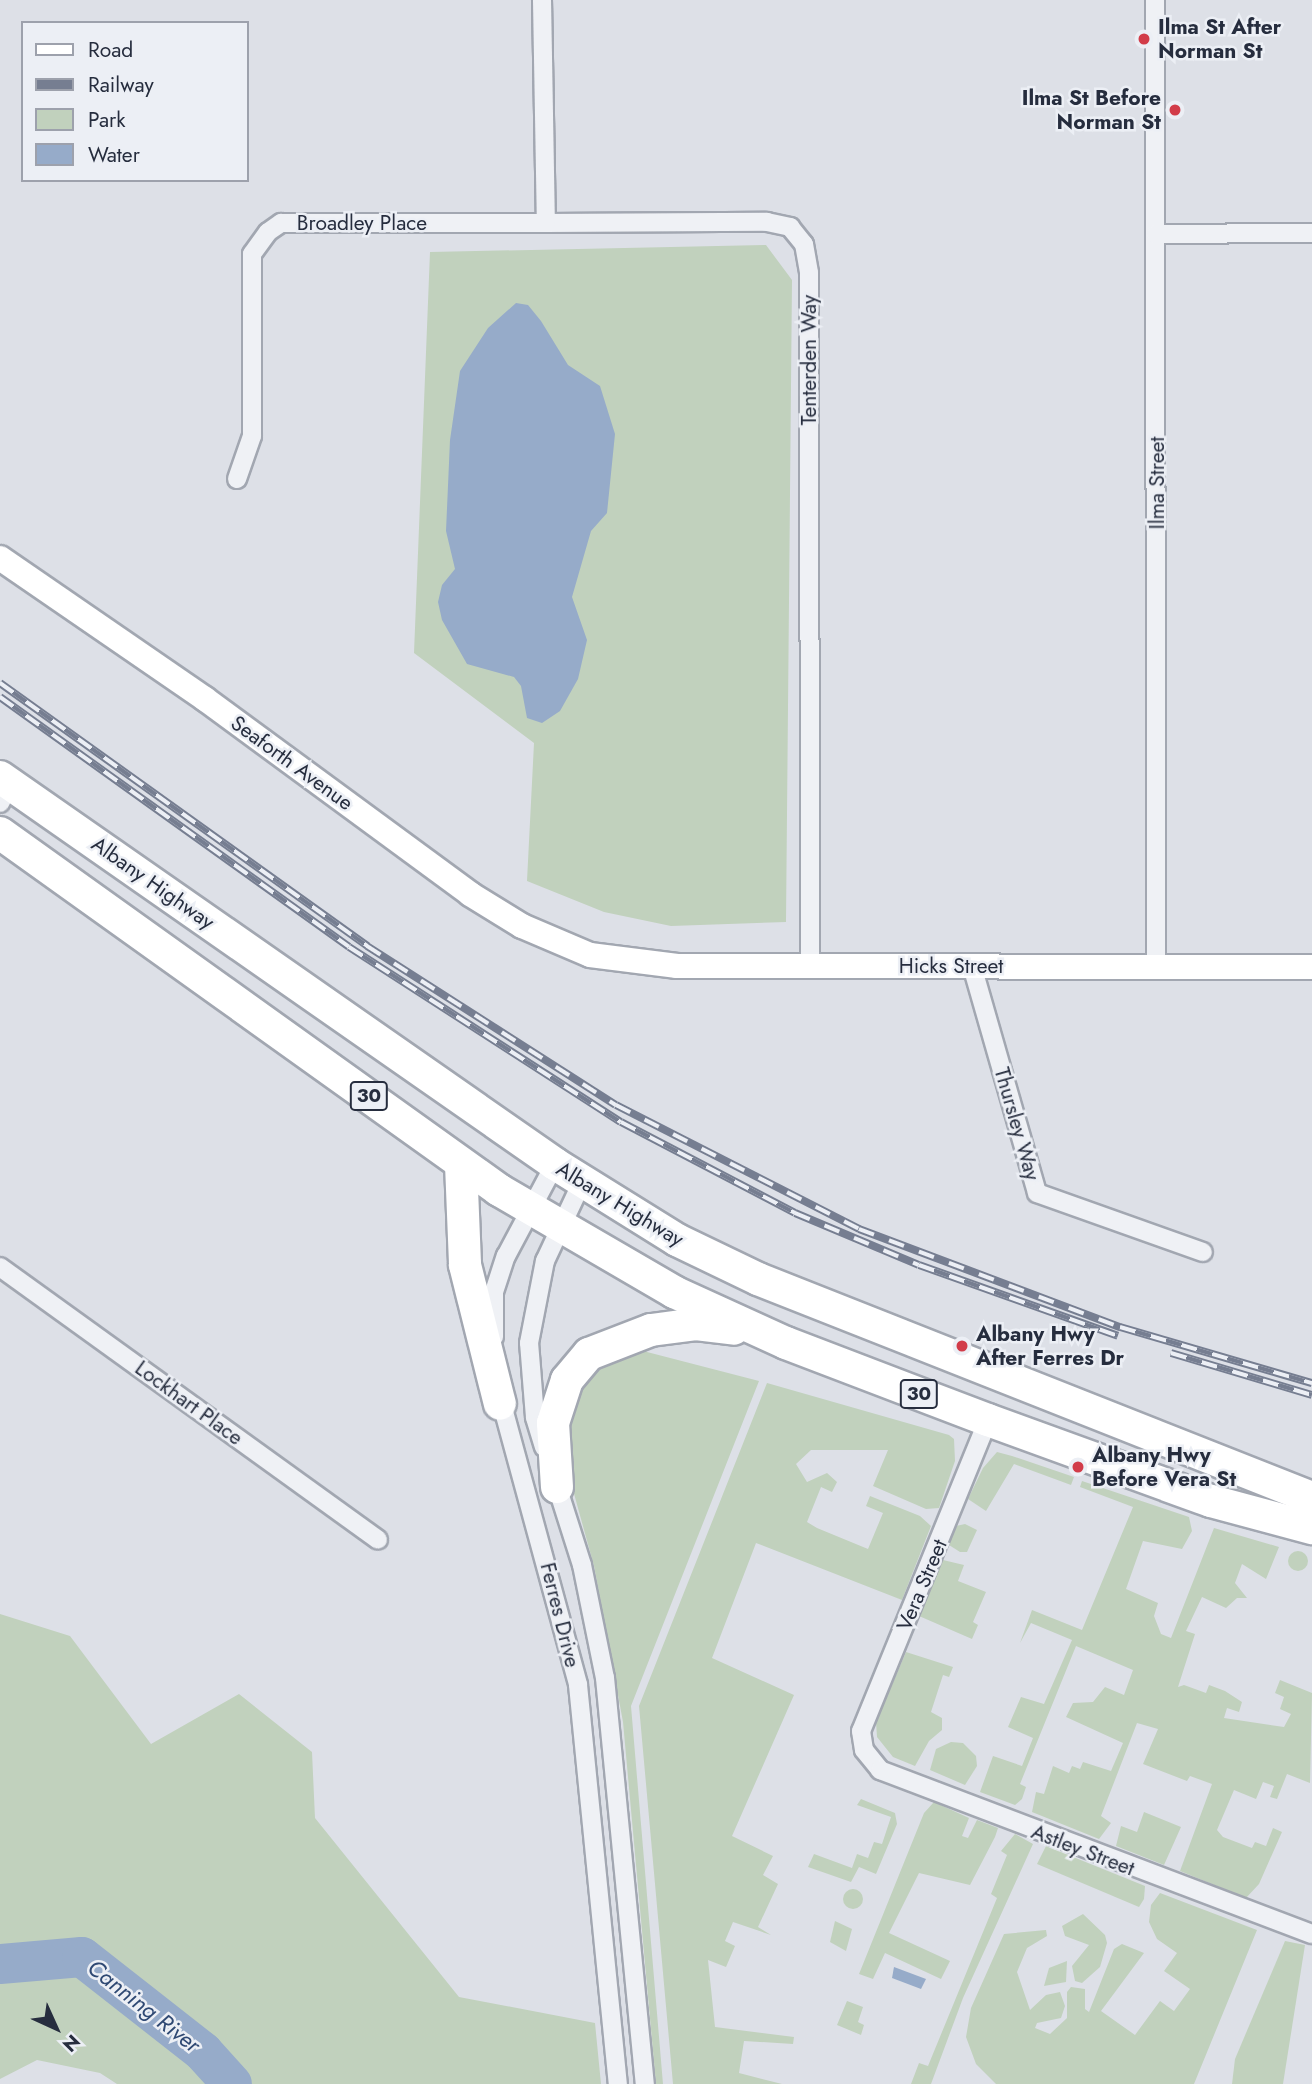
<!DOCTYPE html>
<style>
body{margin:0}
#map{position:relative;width:1312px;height:2084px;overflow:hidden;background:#dde0e7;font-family:Jost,sans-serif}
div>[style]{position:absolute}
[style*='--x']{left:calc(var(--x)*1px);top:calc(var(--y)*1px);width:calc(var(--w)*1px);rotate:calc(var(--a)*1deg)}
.green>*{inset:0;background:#c1d1bd}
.round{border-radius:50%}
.water>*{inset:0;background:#96abc9}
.river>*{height:40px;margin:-20px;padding:0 20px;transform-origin:20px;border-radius:20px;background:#96abc9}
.roads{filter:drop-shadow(2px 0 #a2a7b1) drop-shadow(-2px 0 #a2a7b1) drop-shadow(0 2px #a2a7b1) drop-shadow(0 -2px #a2a7b1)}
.street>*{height:18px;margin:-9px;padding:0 9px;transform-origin:9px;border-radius:9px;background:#eff1f5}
.secondary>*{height:24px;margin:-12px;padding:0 12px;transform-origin:12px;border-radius:12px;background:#fff}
.highway>*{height:32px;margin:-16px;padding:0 16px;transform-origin:16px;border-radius:16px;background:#fff}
.rail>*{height:8px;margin-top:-4px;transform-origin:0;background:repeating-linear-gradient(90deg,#eceff5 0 16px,#767e91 0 32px);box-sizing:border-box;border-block:2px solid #767e91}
.dots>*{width:19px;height:19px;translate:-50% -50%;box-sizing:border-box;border:4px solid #eceff5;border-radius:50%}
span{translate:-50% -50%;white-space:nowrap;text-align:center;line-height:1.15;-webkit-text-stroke:5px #eceff5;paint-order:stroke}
.shield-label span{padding:2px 5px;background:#eceff5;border:2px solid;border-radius:5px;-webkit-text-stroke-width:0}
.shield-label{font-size:19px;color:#262d3e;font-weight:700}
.poi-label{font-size:21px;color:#262d3e;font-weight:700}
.left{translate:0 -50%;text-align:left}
.right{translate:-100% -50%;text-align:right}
.street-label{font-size:21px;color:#262d3e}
.water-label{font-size:23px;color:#2f4973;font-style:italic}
.legend{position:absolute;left:21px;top:21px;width:228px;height:161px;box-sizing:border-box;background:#eceff5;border:2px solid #9da1ac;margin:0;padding:9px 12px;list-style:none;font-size:21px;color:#262d3e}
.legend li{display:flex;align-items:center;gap:14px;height:35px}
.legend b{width:35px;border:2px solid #9da1ac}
.north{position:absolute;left:21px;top:1993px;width:70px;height:70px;-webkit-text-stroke:5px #eceff5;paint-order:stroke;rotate:135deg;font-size:19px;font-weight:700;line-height:28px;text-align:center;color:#262d3e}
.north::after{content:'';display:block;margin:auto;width:24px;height:32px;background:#262d3e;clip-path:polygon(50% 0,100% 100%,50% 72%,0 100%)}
</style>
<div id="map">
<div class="green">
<div style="clip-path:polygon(766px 245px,792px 280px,786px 922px,671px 926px,604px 912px,527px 881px,534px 743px,414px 653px,430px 252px)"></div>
<div style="clip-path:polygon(640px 1345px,647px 1352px,759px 1381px,631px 1706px,663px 2084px,656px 2084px,623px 1722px,594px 1566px,573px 1490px,565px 1427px,586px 1371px)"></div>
<div style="clip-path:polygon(767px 1383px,949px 1435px,954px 1439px,955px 1461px,939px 1508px,926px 1509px,873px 1486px,888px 1450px,811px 1450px,796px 1464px,807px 1482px,827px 1473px,837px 1482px,832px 1492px,821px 1487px,807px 1522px,817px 1528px,868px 1549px,883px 1513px,866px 1506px,870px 1496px,920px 1516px,931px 1526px,902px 1600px,756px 1543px,712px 1658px,794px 1695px,732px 1836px,773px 1856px,763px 1875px,778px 1884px,758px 1927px,771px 1935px,733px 1922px,725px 1941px,735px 1946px,726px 1967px,708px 1960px,715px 2027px,794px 2037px,793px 2044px,744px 2041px,739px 2073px,782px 2084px,673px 2084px,639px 1706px)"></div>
<div style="clip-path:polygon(997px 1452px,1012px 1456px,1074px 1477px,1071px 1485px,1014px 1464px,986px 1511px,968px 1499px,983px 1468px)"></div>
<div style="clip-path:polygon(1082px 1481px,1189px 1517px,1192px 1531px,1182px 1549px,1143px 1541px,1126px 1589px,1158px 1603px,1154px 1616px,1161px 1634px,1171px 1638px,1214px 1528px,1279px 1547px,1266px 1579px,1242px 1564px,1235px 1583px,1247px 1598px,1237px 1598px,1226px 1608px,1202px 1597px,1186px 1631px,1195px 1634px,1178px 1687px,1184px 1685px,1206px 1693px,1209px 1685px,1225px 1691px,1242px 1702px,1239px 1712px,1227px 1708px,1224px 1718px,1284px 1727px,1291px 1714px,1280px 1709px,1284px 1697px,1275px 1693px,1280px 1680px,1312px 1693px,1310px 1783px,1287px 1774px,1277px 1799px,1270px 1797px,1274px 1786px,1263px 1782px,1256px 1799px,1234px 1790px,1217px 1830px,1223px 1837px,1252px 1848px,1255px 1842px,1266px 1846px,1273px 1828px,1282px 1832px,1259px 1884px,1246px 1898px,1180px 1871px,1212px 1784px,1190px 1776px,1187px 1781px,1143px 1764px,1158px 1729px,1137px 1723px,1101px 1816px,1111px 1823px,1099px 1839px,1032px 1812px,1036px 1792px,1044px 1794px,1053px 1766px,1069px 1773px,1072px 1766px,1080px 1769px,1083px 1762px,1111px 1771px,1123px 1743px,1066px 1717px,1073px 1703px,1093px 1702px,1105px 1687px,1124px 1695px,1133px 1670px,1076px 1646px,1020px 1784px,1026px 1787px,1022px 1799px,1015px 1805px,980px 1792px,993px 1756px,1022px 1766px,1033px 1738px,1008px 1727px,1021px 1697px,1044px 1704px,1072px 1640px,1031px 1623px,1020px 1643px,1032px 1610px,1082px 1630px,1133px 1507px,1080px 1487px)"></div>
<div style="clip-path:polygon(965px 1524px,977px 1530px,967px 1552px,960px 1552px,949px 1545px,956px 1526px)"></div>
<div class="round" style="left:1288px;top:1551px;width:20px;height:20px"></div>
<div style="clip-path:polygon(943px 1560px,964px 1565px,958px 1581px,986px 1592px,973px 1622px,978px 1625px,972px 1639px,919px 1616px)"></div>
<div style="clip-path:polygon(0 1614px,70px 1636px,151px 1744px,239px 1694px,312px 1752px,315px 1818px,459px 1997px,595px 2023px,601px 2084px,117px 2084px,100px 2073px,37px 2060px,0 2079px)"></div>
<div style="clip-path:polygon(906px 1652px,953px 1667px,949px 1677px,943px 1675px,931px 1712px,942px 1718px,942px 1730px,929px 1741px,915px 1766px,893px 1757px,877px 1737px,876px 1722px)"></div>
<div style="clip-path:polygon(951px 1742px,963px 1743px,976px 1756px,977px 1766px,965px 1785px,930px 1770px,936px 1749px)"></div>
<div style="clip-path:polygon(861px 1799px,895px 1813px,897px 1824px,876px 1874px,859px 1867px,851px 1882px,808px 1867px,814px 1854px,852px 1868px,857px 1854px,868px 1858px,874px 1842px,882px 1844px,891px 1817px,857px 1805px)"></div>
<div style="clip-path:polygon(934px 1802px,969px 1818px,962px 1836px,968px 1838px,977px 1820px,998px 1828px,995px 1837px,970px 1885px,919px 1873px,889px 1933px,950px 1961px,941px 1979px,885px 1953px,873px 1979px,859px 1974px,924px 1813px)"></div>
<div style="clip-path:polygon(1144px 1812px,1181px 1827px,1164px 1865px,1116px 1846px,1121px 1826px,1137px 1832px)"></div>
<div style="clip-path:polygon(1015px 1834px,1033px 1844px,963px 1998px,931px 2084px,911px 2084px,919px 2063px,928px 2066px,997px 1898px,991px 1894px,1007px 1855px,1001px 1851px)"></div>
<div style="clip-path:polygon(1046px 1846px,1145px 1886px,1144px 1899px,1139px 1907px,1037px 1864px)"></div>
<div class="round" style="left:843px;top:1889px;width:20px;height:20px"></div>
<div style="clip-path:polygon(1160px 1893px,1257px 1930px,1194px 2084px,996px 2084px,976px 2064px,966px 2037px,971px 2008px,1004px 1934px,1046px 1930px,1047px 1936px,1027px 1948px,1017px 1972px,1030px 2010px,1046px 1995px,1060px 1992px,1065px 2006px,1061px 2018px,1037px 2023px,1035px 2028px,1050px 2034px,1067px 2018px,1067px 1992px,1071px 1987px,1085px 1989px,1085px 2009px,1089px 2012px,1114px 1949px,1122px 1944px,1144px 1953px,1101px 2011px,1135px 2035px,1160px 2001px,1174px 2011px,1190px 1989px,1164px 1971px,1177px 1953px,1157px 1939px,1149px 1922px,1151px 1905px)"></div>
<div style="clip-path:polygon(1083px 1914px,1105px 1935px,1107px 1943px,1100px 1967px,1082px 1983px,1075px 1981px,1072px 1966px,1089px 1945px,1065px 1936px,1062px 1926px)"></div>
<div style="clip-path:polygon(835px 1921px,852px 1929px,846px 1951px,830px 1942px)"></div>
<div style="clip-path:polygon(1285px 1941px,1305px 1945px,1283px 2084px,1232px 2084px,1235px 2059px)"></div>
<div style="clip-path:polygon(1067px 1961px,1066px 1982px,1044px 1986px,1049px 1968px)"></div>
<div style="clip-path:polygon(847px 2001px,863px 2007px,858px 2022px,864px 2025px,861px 2035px,837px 2025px)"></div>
</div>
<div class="water">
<div style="clip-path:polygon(516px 303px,528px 305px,541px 321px,568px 365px,600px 386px,615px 434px,607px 513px,591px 531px,572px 597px,587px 640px,578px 679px,560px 711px,542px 723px,527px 718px,521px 686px,514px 677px,467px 664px,442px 620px,438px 602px,442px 585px,455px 569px,446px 531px,450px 440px,460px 371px,488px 328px)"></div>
<div style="clip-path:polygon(894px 1967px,926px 1979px,921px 1989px,892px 1978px)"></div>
</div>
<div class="river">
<div style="--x:0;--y:1964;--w:82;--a:-4.9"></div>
<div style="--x:82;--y:1957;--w:154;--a:38.1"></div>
<div style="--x:203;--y:2052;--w:43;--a:47.8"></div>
</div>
<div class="roads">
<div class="street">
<div style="--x:542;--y:0;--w:223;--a:89"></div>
<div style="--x:546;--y:223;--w:221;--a:-0.3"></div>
<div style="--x:767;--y:222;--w:24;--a:12"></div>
<div style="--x:790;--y:227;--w:22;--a:51"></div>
<div style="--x:804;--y:244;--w:29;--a:80"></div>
<div style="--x:809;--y:273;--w:693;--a:89.92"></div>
<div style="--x:1155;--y:0;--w:965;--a:89.94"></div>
<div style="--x:1156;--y:234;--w:156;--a:-0.4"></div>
<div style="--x:237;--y:479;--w:46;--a:-70.8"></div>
<div style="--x:252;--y:436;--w:182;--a:-90"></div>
<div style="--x:252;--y:254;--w:27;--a:-54"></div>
<div style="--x:268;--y:232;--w:16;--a:-35"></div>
<div style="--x:281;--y:223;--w:265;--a:0"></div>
<div style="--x:0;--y:803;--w:21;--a:-62"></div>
<div style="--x:972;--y:966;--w:236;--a:74"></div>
<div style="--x:1037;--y:1193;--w:176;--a:19.6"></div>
<div style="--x:0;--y:1267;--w:466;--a:35.8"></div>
<div style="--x:494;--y:1337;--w:45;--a:-90"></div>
<div style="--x:494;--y:1292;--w:38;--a:-72"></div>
<div style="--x:506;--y:1256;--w:104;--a:-62"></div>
<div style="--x:500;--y:1397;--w:298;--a:74.8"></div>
<div style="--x:578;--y:1685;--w:401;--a:84.3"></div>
<div style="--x:988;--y:1420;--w:336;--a:112.2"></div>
<div style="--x:861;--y:1731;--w:19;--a:81"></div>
<div style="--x:864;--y:1750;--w:26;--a:51"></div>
<div style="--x:880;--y:1770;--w:462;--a:20.8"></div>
<div style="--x:544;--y:1447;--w:31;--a:-107"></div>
<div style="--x:535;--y:1417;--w:74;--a:-94.6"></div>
<div style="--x:529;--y:1343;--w:84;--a:-79"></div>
<div style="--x:545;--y:1261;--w:87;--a:-64.9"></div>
<div style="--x:555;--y:1480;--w:89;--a:72.4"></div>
<div style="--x:582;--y:1565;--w:115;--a:78.5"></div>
<div style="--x:605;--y:1678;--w:408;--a:84.4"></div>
</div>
<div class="secondary">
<div style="--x:0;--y:558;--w:249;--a:34.5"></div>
<div style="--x:205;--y:699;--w:329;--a:36.3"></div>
<div style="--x:470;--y:894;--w:61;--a:31.6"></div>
<div style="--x:522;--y:926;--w:74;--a:23.1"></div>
<div style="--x:590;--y:955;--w:88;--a:7.2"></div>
<div style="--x:677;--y:966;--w:635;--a:0.09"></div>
</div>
<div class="highway">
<div style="--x:0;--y:777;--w:677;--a:34.89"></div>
<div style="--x:555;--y:1164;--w:144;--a:31.9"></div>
<div style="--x:677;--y:1240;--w:90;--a:25.7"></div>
<div style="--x:758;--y:1279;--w:596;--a:21.57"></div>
<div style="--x:0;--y:833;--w:614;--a:35.58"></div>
<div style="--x:499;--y:1190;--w:203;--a:30.2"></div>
<div style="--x:674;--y:1292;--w:123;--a:24.5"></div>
<div style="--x:786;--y:1343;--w:216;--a:20.9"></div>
<div style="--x:988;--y:1420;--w:237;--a:20"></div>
<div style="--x:1211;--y:1501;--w:105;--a:15"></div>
<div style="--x:461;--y:1164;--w:101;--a:87.7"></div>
<div style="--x:465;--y:1265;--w:143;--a:75.9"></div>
<div style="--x:557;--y:1487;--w:64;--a:-93.6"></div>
<div style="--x:553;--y:1423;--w:45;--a:-72"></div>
<div style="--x:567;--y:1380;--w:34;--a:-50"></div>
<div style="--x:589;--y:1354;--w:66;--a:-21.2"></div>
<div style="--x:651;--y:1330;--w:45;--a:-7.6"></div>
<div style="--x:696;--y:1324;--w:38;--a:7"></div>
</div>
</div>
<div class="rail">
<div style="--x:0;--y:683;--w:452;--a:35.6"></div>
<div style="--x:367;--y:946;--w:295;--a:32.6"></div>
<div style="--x:616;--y:1105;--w:273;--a:27"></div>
<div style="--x:859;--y:1229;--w:279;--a:20.6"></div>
<div style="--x:1120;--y:1327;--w:200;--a:16.3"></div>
<div style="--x:0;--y:697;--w:429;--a:35.6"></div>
<div style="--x:349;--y:947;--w:323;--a:32.8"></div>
<div style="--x:621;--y:1122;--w:196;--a:27.6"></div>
<div style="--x:795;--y:1213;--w:134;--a:22.8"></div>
<div style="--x:919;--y:1265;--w:211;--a:19.6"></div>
<div style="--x:1171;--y:1353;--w:147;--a:16.6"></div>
</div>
<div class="dots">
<div style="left:1144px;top:39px;background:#d23c49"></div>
<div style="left:1175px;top:110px;background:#d23c49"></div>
<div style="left:962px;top:1346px;background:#d23c49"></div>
<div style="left:1078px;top:1467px;background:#d23c49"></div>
</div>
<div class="shield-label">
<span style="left:369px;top:1096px">30</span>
<span style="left:919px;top:1394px">30</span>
</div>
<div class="poi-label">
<span class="left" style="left:1158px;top:39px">Ilma St After<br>Norman St</span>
<span class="right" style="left:1161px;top:110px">Ilma St Before<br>Norman St</span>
<span class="left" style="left:976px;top:1346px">Albany Hwy<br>After Ferres Dr</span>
<span class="left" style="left:1092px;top:1467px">Albany Hwy<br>Before Vera St</span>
</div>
<div class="street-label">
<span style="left:362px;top:223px">Broadley Place</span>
<span style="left:809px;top:360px;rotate:-90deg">Tenterden Way</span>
<span style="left:1157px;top:483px;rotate:-90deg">Ilma Street</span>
<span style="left:292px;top:763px;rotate:36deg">Seaforth Avenue</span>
<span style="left:153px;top:883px;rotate:35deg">Albany Highway</span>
<span style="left:951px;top:966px">Hicks Street</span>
<span style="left:1017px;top:1124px;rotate:74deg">Thursley Way</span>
<span style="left:620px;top:1204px;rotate:31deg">Albany Highway</span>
<span style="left:189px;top:1403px;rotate:36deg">Lockhart Place</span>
<span style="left:922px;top:1585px;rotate:-67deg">Vera Street</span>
<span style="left:560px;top:1615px;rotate:76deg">Ferres Drive</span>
<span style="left:1083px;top:1850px;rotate:21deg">Astley Street</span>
</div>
<div class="water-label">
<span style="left:144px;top:2006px;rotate:38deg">Canning River</span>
</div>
<ul class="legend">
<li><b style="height:9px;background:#fff"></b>Road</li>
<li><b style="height:9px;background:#767e91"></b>Railway</li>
<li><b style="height:19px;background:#c1d1bd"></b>Park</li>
<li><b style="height:19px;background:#96abc9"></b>Water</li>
</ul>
<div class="north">N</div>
</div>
